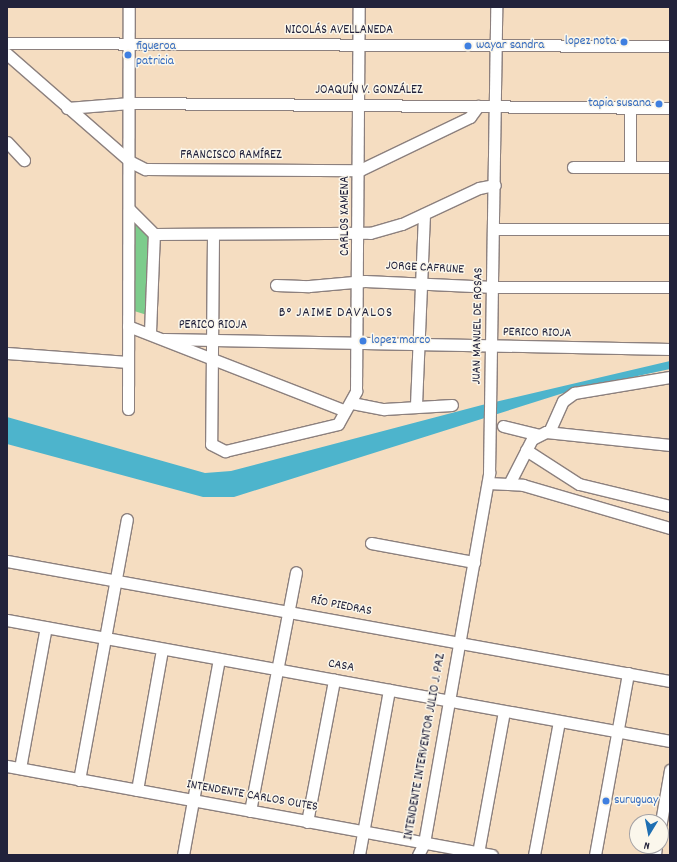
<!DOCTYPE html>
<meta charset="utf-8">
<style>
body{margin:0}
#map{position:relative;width:677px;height:862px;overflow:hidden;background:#f5ddc1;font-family:Dekko,sans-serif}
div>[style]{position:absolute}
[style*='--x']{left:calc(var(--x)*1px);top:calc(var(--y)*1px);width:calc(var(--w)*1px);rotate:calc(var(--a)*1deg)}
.green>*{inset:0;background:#7dcc8c}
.water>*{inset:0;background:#4db4cc}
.roads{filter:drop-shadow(1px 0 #8c807e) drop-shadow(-1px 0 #8c807e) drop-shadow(0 1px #8c807e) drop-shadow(0 -1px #8c807e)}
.minor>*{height:11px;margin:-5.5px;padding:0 5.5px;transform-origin:5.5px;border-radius:5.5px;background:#fff}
.dots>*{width:11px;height:11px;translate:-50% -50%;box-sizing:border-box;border:2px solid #fbf7ec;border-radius:50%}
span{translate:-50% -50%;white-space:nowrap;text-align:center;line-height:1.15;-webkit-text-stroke:3px #fbf7ec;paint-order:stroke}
.street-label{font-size:13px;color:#22223b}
.shop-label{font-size:13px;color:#366cbe}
.right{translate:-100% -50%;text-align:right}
.left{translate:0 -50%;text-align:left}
.neighbourhood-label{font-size:14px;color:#22223b;letter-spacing:1px}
.frame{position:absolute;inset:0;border:8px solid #22223b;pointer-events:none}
.north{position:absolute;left:629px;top:814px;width:40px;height:40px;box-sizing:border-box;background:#fbf7ec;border:1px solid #a4a2a5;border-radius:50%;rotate:190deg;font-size:11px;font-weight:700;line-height:16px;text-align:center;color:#22223b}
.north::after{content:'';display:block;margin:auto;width:14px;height:18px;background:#1f6fb2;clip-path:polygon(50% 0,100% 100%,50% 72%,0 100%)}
</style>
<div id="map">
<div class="green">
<div style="clip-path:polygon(135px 222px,148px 233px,147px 315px,131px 310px)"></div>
</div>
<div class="water">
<div style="clip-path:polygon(670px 361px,670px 369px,573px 390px,234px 497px,203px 497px,7px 444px,7px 417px,205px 473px,231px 471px,482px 405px)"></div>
</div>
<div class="roads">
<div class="minor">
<div style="--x:7;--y:43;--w:663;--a:0.26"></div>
<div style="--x:7;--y:54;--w:164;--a:41.1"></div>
<div style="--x:131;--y:162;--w:16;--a:27"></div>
<div style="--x:145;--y:169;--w:215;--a:0.3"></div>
<div style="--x:360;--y:170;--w:122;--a:-25.7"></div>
<div style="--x:470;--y:117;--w:14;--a:-54"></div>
<div style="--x:67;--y:108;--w:63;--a:-4.5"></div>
<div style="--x:130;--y:103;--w:540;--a:0.53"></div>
<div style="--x:7;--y:142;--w:25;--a:47"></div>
<div style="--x:573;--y:167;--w:97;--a:0"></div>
<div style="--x:630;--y:167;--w:59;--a:-90"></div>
<div style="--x:129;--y:209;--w:35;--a:45"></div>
<div style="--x:154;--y:234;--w:216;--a:-0.3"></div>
<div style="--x:370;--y:233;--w:33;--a:-16"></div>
<div style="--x:402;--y:224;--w:85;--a:-25.1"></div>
<div style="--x:479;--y:188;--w:16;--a:-11"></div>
<div style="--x:494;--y:229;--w:176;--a:0"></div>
<div style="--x:213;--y:235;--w:209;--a:90.5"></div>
<div style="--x:211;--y:444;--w:16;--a:27"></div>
<div style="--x:225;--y:451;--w:116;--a:-13.4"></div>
<div style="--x:338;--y:424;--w:38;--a:-61"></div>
<div style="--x:356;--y:391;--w:384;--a:-89.6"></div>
<div style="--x:276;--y:285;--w:33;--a:2"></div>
<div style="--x:309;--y:286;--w:56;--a:-5.1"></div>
<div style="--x:365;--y:281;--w:129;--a:2.7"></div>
<div style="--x:494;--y:287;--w:176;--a:0"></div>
<div style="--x:128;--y:326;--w:232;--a:21.3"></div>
<div style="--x:150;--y:332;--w:98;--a:-87.7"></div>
<div style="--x:164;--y:339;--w:506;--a:1.13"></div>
<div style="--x:7;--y:353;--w:121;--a:4.3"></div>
<div style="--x:352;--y:403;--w:33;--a:11"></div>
<div style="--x:384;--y:409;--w:68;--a:-3.4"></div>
<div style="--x:416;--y:405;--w:191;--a:-87.6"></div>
<div style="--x:128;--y:409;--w:402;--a:-89.9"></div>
<div style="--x:503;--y:426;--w:36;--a:14"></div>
<div style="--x:549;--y:432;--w:34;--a:-66"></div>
<div style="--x:563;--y:401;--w:14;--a:-36"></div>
<div style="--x:574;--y:393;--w:97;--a:-9.5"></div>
<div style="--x:526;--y:450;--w:63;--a:32.7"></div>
<div style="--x:579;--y:484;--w:94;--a:13.6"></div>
<div style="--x:510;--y:482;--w:48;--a:-62.9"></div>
<div style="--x:532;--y:439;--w:16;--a:-27"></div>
<div style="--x:546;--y:432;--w:125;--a:6"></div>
<div style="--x:488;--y:483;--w:35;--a:3"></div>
<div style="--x:523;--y:485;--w:153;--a:16.3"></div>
<div style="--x:371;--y:543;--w:105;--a:10.5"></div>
<div style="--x:7;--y:561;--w:674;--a:10.26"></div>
<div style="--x:7;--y:620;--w:674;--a:10.34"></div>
<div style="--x:7;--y:766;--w:493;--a:10.4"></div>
<div style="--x:20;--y:768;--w:143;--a:-79.6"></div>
<div style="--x:79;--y:780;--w:265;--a:-79.6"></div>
<div style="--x:137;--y:790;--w:143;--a:-79.9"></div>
<div style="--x:250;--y:811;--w:243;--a:-79.1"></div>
<div style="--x:307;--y:822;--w:145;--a:-79.2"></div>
<div style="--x:661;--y:822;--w:53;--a:-80.2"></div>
<div style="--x:478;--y:853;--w:144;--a:-79.6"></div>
<div style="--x:183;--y:855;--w:199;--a:-79.6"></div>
<div style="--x:359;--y:855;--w:168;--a:-79.7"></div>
<div style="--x:418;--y:855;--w:13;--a:-63"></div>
<div style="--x:424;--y:843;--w:376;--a:-80"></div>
<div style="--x:489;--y:473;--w:466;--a:-89.1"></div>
<div style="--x:534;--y:855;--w:136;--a:-79.4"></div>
<div style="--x:595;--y:855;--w:185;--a:-79.7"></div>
<div style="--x:655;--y:855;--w:9;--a:-84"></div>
</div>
</div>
<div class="dots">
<div style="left:624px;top:42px;background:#3f7fe0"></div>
<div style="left:468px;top:46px;background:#3f7fe0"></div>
<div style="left:128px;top:55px;background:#3f7fe0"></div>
<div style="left:659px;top:104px;background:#3f7fe0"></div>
<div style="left:363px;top:341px;background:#3f7fe0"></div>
<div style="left:606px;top:801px;background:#3f7fe0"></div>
</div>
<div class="street-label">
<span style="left:339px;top:31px">NICOLÁS AVELLANEDA</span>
<span style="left:369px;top:91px">JOAQUÍN V. GONZÁLEZ</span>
<span style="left:231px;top:156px">FRANCISCO RAMÍREZ</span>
<span style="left:346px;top:216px;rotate:-90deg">CARLOS XAMENA</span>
<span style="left:425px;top:269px;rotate:3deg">JORGE CAFRUNE</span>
<span style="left:213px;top:326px">PERICO RIOJA</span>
<span style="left:479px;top:326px;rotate:-89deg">JUAN MANUEL DE ROSAS</span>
<span style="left:537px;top:334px;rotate:1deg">PERICO RIOJA</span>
<span style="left:341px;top:607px;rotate:11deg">RÍO PIEDRAS</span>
<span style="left:341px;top:667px;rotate:10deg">CASA</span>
<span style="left:426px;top:747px;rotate:-80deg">INTENDENTE INTERVENTOR JULIO J. PAZ</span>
<span style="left:252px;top:797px;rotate:10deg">INTENDENTE CARLOS OUTES</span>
</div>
<div class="shop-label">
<span class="right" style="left:616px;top:42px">lopez nota</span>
<span class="left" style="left:476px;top:46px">wayar sandra</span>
<span class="left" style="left:136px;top:55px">figueroa<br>patricia</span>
<span class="right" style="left:651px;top:104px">tapia susana</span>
<span class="left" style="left:371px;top:341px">lopez marco</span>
<span class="left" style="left:614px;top:801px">suruguay</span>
</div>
<div class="neighbourhood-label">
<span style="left:336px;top:313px">B° JAIME DAVALOS</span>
</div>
<div class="frame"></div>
<div class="north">N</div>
</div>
